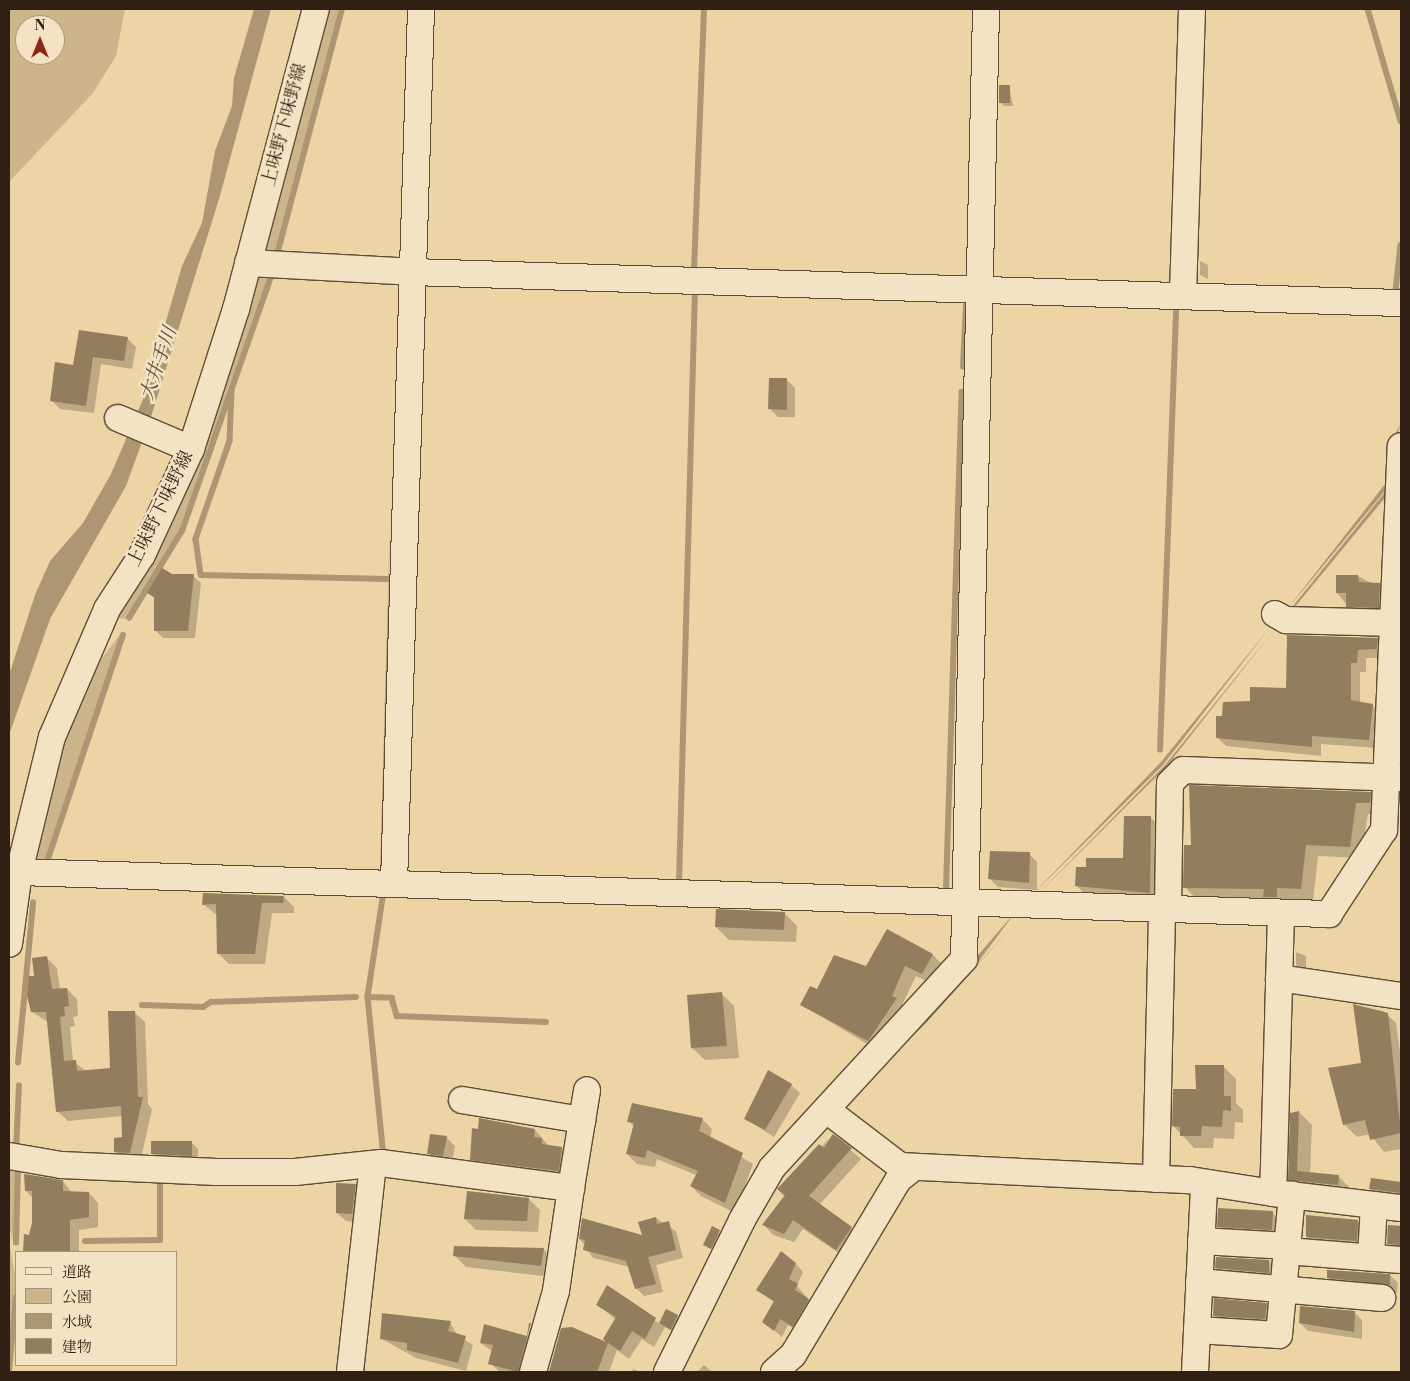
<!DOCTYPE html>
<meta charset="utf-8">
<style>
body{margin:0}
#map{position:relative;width:1410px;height:1381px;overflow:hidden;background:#edd4a4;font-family:"Libre Bodoni","Noto Serif JP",serif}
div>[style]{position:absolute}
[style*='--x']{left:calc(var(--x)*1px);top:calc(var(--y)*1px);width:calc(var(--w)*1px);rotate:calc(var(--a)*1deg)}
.green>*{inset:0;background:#cdb58b}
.water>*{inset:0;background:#ad9673}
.shadow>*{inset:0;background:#0003}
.stream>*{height:5.5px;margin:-2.75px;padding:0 2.75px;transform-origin:2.75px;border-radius:2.75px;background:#ad9673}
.building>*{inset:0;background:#927d5e}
.roads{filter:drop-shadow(1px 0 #5f4c37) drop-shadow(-1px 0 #5f4c37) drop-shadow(0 1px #5f4c37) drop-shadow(0 -1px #5f4c37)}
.minor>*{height:26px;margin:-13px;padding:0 13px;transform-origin:13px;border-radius:13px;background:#f3e3c4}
span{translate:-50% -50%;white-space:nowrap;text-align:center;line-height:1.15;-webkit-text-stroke:5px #f3e3c4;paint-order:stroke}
.street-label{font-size:18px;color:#301f13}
.water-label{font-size:19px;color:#5c4935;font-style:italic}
.frame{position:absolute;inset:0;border:10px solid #301f13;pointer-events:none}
.legend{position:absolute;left:15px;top:1251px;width:162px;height:115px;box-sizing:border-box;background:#f3e3c4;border:1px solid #a5957d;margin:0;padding:6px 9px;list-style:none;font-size:15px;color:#301f13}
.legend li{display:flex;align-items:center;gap:10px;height:25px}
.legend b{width:25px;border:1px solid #a5957d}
.north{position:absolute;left:15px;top:15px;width:50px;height:50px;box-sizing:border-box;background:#f3e3c4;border:1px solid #a5957d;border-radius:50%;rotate:0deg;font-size:14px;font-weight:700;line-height:20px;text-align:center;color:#301f13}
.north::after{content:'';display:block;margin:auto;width:18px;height:22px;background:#8f2418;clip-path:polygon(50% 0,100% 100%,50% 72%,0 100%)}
</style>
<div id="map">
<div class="green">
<div style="clip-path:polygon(evenodd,9px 9px,125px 9px,116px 56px,93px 93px,9px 182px,9px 9px,25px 25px,55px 25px,55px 55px,25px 55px,25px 25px)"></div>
<div style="clip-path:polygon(319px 9px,339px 9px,273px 263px,262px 260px)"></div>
<div style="clip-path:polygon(272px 269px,179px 530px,127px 619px,119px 618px,98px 657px,251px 279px)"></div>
<div style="clip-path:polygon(122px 632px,44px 869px,36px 868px,32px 826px,89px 675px)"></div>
<div style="clip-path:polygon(17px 1159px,15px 1244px,14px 1245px,9px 1225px,9px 1160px)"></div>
<div style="clip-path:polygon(9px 1243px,16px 1279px,9px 1357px)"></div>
</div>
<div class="water">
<div style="clip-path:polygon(254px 9px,271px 9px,219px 199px,150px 420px,126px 486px,50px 619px,9px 735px,9px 675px,35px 595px,50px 561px,83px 523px,111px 474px,144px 397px,182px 266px,202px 223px,215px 151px,232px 106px,234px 78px)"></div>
<div style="clip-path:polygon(1401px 423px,1393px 447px,1393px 481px,1285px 612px,1389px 479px,1389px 446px)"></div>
<div style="clip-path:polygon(1390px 486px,1393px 488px,1289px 614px,1288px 612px)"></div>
<div style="clip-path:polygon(390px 523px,383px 873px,380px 873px)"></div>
<div style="clip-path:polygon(1275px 621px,1163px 765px,1028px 899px,1161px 762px)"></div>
<div style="clip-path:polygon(1278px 625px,1166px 767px,1033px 899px,1165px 765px)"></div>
<div style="clip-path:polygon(1017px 910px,970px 973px,1025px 912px,928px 1021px,884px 1064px)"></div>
</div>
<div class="shadow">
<div style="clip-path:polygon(1009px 86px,1013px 106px,1004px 106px,1000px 102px)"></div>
<div style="clip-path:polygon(1200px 261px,1208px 265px,1208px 279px,1200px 275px)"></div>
<div style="clip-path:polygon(127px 338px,136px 347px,132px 369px,101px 364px,94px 413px,60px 409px,51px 400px,74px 366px)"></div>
<div style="clip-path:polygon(787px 380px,795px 388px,795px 417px,778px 417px,770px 409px)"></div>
<div style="clip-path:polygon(193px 576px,201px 583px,195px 638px,163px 638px,155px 630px,155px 599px,149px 593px)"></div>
<div style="clip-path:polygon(1358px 576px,1388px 592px,1387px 615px,1355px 615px,1337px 593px)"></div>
<div style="clip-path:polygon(1377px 639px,1386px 648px,1386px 658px,1366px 658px,1366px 672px,1360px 672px,1360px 703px,1372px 705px,1381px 715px,1378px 748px,1321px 744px,1321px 756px,1226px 746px,1217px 737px,1223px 717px,1287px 689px)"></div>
<div style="clip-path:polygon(1370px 793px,1382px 805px,1382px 814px,1368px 814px,1361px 858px,1318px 856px,1313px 900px,1289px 899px,1288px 909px,1196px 899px,1185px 887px,1192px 846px)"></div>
<div style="clip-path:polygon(1151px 818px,1162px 829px,1161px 904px,1088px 898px,1077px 886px,1087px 869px,1124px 860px)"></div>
<div style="clip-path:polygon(1029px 854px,1037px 862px,1037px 890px,998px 887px,990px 879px)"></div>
<div style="clip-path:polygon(284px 897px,294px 907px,294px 913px,272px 913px,265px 964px,229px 964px,218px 953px,217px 915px,204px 905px)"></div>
<div style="clip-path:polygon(784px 913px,797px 926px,796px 942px,729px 940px,716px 927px)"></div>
<div style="clip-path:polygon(1296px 952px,1306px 956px,1306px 969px,1296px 965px)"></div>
<div style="clip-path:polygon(933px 955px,943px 965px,932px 984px,916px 976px,902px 1005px,907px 1009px,879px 1051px,802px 1005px,818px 991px,867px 967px)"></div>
<div style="clip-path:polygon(47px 958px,57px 968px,60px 990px,67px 989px,77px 999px,78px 1016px,73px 1017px,75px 1026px,70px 1027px,73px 1061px,86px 1071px,111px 1069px,134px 1012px,145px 1022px,148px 1104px,152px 1109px,140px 1163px,126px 1162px,116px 1152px,124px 1139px,123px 1116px,68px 1121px,57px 1111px,48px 1022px,32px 1012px,35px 978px)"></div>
<div style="clip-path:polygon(721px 993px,734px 1006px,739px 1058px,705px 1060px,692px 1048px)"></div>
<div style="clip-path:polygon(1355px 1006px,1383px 1011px,1396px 1023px,1401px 1059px,1401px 1149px,1384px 1152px,1370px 1134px,1357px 1137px,1344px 1124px,1362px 1064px)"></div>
<div style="clip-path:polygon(1223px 1066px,1236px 1079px,1236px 1103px,1243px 1110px,1243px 1123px,1235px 1122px,1234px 1139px,1214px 1138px,1213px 1148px,1194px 1148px,1173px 1126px,1197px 1090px)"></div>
<div style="clip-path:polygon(791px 1085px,800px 1093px,774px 1137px,745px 1118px)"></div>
<div style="clip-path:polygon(1299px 1112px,1312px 1125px,1310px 1174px,1338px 1176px,1351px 1189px,1350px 1198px,1303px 1192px,1290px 1179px)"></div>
<div style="clip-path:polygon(702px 1119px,712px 1129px,710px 1138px,753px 1164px,735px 1213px,701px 1196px,691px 1186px,696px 1175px,657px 1159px,655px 1167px,637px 1164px,627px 1154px,634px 1127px,629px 1121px)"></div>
<div style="clip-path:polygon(535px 1130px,549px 1146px,562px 1148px,574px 1161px,571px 1183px,483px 1171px,471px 1159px)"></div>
<div style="clip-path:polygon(833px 1135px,861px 1159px,820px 1204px,861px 1237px,846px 1258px,803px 1229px,794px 1242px,773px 1235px,764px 1225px,785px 1197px,778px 1190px)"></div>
<div style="clip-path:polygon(446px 1137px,455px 1146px,452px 1164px,437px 1162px,429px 1154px)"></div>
<div style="clip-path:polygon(191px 1142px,198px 1149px,198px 1162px,159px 1161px,152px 1153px)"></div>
<div style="clip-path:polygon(63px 1181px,72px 1193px,89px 1193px,98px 1203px,98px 1227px,79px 1230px,79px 1252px,24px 1252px,25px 1236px,30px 1236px,33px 1223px,33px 1198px,26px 1191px)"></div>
<div style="clip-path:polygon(1394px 1182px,1401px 1189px,1401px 1200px,1379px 1197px,1371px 1189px)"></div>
<div style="clip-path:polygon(355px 1185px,364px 1193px,360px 1222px,346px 1221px,337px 1213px)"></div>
<div style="clip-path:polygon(529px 1199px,540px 1210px,538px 1232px,476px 1230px,465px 1219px)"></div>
<div style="clip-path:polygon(1272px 1212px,1281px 1221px,1280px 1238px,1227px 1235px,1218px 1226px)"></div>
<div style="clip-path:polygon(656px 1218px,676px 1231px,683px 1258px,656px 1265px,663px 1292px,644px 1296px,636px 1288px,630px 1267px,593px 1258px,580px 1239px,644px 1237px)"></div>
<div style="clip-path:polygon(1358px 1221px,1366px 1229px,1365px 1249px,1315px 1245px,1307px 1237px)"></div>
<div style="clip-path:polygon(712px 1228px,723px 1235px,715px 1252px,705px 1245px)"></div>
<div style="clip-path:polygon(1401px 1235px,1400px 1252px,1396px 1252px,1388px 1243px)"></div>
<div style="clip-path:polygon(543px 1249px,555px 1261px,552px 1277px,466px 1267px,454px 1255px)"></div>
<div style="clip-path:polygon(1269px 1261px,1277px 1270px,1277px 1281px,1225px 1276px,1216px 1268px)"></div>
<div style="clip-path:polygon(796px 1264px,803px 1272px,797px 1286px,816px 1308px,801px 1333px,788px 1325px,782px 1337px,764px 1322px,775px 1303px,757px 1290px)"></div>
<div style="clip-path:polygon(1390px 1275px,1398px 1283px,1397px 1293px,1336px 1286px,1328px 1278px)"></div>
<div style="clip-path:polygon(607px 1286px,660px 1324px,667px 1311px,678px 1316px,682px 1320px,675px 1333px,665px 1327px,654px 1347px,642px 1339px,629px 1359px,617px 1350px,609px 1372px,550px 1372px,562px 1330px,571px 1328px,610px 1344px,605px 1339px,616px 1320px,598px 1305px)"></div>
<div style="clip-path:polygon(1266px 1304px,1275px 1313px,1273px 1327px,1222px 1324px,1214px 1315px)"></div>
<div style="clip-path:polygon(1354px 1312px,1362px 1320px,1362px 1339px,1308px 1331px,1300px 1323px)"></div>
<div style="clip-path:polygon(450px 1322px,457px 1335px,473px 1345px,466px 1371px,416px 1358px,382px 1339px)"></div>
<div style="clip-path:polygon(485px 1326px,527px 1337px,532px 1326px,539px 1333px,530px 1372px,500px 1372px,490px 1363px,493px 1352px,481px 1343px)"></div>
<div style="clip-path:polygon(704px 1365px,712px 1372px,697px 1372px)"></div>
<div style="clip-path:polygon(633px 1369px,641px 1372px,632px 1372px)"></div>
</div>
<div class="stream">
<div style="--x:1368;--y:9;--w:117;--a:73.6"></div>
<div style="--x:1401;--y:245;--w:46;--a:96.2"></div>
<div style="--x:1396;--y:291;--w:5;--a:0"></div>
<div style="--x:277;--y:255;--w:254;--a:-75.2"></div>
<div style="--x:694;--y:270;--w:261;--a:-87.8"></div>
<div style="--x:963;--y:367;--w:61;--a:-87.2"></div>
<div style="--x:232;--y:391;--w:50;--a:92.3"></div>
<div style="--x:230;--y:441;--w:104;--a:109.1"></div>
<div style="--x:196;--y:539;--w:36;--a:82"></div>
<div style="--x:201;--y:575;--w:186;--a:1.2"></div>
<div style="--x:129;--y:618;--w:102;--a:-58.7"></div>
<div style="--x:182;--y:531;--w:266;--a:-70.7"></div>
<div style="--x:1160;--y:750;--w:446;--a:-87.9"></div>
<div style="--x:48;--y:859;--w:236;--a:-71.5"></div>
<div style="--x:679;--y:884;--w:594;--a:-88.46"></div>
<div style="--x:946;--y:889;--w:497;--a:-88.2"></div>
<div style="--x:384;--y:892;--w:106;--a:98.7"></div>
<div style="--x:368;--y:997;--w:161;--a:84.3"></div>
<div style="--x:368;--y:997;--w:24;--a:2"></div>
<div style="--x:392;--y:998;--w:19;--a:74"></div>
<div style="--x:397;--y:1016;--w:149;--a:2.3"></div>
<div style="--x:142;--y:1005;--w:61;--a:1.9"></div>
<div style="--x:203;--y:1007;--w:9;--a:-32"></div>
<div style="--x:211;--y:1002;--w:145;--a:-2"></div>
<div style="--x:18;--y:1063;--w:161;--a:-84.6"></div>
<div style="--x:16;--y:1151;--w:65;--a:-87.4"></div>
<div style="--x:85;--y:1241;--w:75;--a:-0.8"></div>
<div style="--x:160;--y:1240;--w:59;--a:-90"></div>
<div style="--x:160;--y:1181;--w:4;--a:0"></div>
<div style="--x:16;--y:1243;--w:78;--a:-88.5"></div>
<div style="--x:9;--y:1372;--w:75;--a:-84.7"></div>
</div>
<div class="building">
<div style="clip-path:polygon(999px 85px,1010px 85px,1010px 103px,999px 103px)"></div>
<div style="clip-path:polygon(79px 330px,128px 337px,124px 361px,93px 357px,86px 406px,50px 401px,55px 362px,73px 365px)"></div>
<div style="clip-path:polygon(769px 378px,787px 378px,787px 410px,768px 409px)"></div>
<div style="clip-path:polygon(162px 568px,172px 574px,194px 574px,188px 631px,154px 631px,154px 597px,147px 593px)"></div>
<div style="clip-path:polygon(1336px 575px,1358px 575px,1359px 582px,1380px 583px,1379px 608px,1346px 607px,1346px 593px,1336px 593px)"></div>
<div style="clip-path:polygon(1287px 635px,1378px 638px,1377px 649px,1358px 650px,1357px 663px,1351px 663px,1351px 700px,1373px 704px,1369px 740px,1312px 736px,1312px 747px,1216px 738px,1216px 716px,1222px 716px,1223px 702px,1250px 701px,1250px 687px,1286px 688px)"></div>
<div style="clip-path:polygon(1189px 785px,1371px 792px,1370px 803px,1356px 803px,1350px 847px,1306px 845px,1301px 889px,1277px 888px,1277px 897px,1263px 897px,1264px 889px,1183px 888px,1184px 845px,1191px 845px)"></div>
<div style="clip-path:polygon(1124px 816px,1151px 816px,1150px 893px,1075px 886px,1076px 867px,1086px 867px,1086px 858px,1123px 858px)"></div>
<div style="clip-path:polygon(990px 851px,1030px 852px,1029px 883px,988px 879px)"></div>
<div style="clip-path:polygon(203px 893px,284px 896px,283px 903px,262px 903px,255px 954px,217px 954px,216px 904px,202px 905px)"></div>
<div style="clip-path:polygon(716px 909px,785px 912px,784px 930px,715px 927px)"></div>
<div style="clip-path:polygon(887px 929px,933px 954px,922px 974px,905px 966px,892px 996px,897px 998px,868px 1041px,800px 1005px,810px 986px,817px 989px,834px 955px,866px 966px)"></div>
<div style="clip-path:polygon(47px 956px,52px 989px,67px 988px,69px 1006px,64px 1007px,65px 1016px,60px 1017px,64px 1061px,76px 1060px,77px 1071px,110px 1068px,108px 1011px,135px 1011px,138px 1097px,143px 1097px,130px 1153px,114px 1152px,114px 1138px,122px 1137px,121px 1106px,56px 1112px,46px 1012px,31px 1012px,27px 996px,29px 976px,34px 976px,32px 958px)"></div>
<div style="clip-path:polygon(722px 992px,727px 1046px,691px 1048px,687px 995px)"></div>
<div style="clip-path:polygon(1353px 1004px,1388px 1013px,1401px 1133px,1370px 1140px,1365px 1120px,1343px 1125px,1328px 1068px,1361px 1063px)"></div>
<div style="clip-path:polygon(1195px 1065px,1224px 1065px,1224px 1096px,1231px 1096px,1231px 1111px,1223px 1110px,1222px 1127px,1202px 1126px,1201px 1136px,1180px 1136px,1180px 1127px,1172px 1126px,1173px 1089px,1196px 1089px)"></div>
<div style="clip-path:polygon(768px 1070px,792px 1084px,765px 1130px,744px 1119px)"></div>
<div style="clip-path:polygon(632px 1103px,703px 1118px,699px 1131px,743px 1153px,725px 1203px,690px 1186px,698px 1171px,647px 1150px,645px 1158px,626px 1154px,634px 1123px,627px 1122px)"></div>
<div style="clip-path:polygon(1299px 1111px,1297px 1171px,1339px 1175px,1338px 1185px,1288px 1180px,1290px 1113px)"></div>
<div style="clip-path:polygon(479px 1118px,535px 1129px,534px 1137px,542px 1138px,542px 1144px,562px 1147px,559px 1171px,470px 1160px,472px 1128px,478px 1129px)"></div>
<div style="clip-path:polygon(430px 1134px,447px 1136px,443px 1156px,427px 1154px)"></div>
<div style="clip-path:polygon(833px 1134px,852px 1148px,809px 1196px,852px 1227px,836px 1250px,793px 1220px,784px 1234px,762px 1225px,785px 1195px,777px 1189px,819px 1144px,824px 1148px)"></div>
<div style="clip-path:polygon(151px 1141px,192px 1141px,192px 1156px,151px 1154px)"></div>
<div style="clip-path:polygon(24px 1174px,63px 1180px,63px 1191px,89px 1192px,89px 1217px,70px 1220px,70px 1252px,23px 1252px,24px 1234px,29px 1235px,32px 1223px,32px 1191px,25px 1191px)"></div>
<div style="clip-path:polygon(1371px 1178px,1401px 1182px,1401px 1193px,1369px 1189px)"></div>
<div style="clip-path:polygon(336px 1183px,356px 1184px,352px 1214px,336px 1213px)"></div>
<div style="clip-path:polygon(467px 1191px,529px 1198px,527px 1221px,464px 1219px)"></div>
<div style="clip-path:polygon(1218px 1208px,1273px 1211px,1272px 1230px,1217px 1227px)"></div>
<div style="clip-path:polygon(1306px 1215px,1358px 1220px,1357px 1241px,1306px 1237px)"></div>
<div style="clip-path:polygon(656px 1217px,657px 1224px,669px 1221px,676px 1250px,648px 1257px,656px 1284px,635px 1289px,626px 1261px,583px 1250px,585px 1240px,579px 1239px,582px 1218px,642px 1235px,638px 1222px)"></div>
<div style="clip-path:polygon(1388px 1225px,1401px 1226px,1401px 1245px,1387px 1244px)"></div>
<div style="clip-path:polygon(712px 1226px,720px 1230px,711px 1249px,703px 1245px)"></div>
<div style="clip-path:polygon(454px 1246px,544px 1248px,541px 1266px,453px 1256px)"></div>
<div style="clip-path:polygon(781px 1251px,796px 1263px,789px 1279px,798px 1284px,795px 1290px,809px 1299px,793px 1327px,780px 1319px,774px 1331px,762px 1322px,774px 1301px,756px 1290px)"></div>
<div style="clip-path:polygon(1216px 1257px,1269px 1260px,1269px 1273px,1215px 1268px)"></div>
<div style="clip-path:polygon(1327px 1270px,1390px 1274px,1390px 1285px,1327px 1278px)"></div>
<div style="clip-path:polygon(607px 1285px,656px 1318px,645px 1339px,632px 1331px,620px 1351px,608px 1343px,597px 1372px,549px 1372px,561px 1328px,572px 1327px,606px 1342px,603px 1339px,616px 1317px,596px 1305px)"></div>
<div style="clip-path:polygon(1214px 1298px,1267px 1303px,1265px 1319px,1213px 1316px)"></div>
<div style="clip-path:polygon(1300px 1306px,1355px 1311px,1354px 1332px,1299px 1323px)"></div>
<div style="clip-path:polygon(666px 1309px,678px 1315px,671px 1330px,659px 1323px)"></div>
<div style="clip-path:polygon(382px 1313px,451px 1321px,448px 1331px,466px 1336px,458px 1363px,407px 1350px,407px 1343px,380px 1339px)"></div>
<div style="clip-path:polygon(529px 1323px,531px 1323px,518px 1372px,488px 1364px,493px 1345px,480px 1343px,484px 1324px,527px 1336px)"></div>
</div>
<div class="roads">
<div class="minor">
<div style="--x:248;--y:263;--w:164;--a:3.1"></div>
<div style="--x:412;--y:272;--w:989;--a:1.8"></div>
<div style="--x:1183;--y:295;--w:286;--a:-88.2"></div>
<div style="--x:118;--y:418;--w:79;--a:23"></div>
<div style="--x:1275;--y:614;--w:13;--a:29"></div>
<div style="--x:1286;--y:620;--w:109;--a:1.6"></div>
<div style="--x:19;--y:872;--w:1311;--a:1.84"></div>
<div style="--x:1329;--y:914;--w:100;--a:-56.8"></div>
<div style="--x:1384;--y:830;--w:384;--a:-87.5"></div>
<div style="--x:394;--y:883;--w:874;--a:-88.23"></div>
<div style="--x:1168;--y:907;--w:124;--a:-89.1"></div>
<div style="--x:1170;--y:783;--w:18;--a:-45"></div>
<div style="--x:1183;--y:770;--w:218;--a:2.1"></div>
<div style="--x:1281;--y:913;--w:280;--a:91.6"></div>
<div style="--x:1273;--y:1193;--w:129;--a:6.7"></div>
<div style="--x:9;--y:944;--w:73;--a:-82.1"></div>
<div style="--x:19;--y:872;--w:139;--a:-76.3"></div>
<div style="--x:52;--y:737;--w:139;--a:-66.7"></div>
<div style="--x:107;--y:609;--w:64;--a:-57.1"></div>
<div style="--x:142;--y:555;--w:117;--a:-65.2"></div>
<div style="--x:191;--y:449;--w:147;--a:-72.2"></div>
<div style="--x:236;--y:309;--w:310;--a:-75.1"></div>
<div style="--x:1279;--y:978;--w:123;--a:8.4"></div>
<div style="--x:462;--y:1100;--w:122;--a:9.5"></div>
<div style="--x:828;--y:1111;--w:91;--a:37.4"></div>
<div style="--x:900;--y:1166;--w:290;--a:2.8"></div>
<div style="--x:1190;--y:1180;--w:84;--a:8.9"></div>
<div style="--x:9;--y:1156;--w:53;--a:9.8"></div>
<div style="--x:61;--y:1165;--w:156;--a:2.6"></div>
<div style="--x:217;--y:1172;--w:78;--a:0"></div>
<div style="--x:295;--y:1172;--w:86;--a:-6"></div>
<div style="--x:381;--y:1163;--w:192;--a:7.5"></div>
<div style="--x:571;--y:1188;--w:104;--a:98.3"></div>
<div style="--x:556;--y:1291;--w:84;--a:105.9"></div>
<div style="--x:1156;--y:1179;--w:273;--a:-88.7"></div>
<div style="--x:571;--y:1188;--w:99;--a:-80.7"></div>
<div style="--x:1201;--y:1241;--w:87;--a:3.3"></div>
<div style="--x:1287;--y:1251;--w:114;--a:4.5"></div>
<div style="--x:1371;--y:1257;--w:52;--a:-86.7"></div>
<div style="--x:1199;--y:1282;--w:184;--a:5"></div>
<div style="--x:1197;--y:1330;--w:82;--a:3.5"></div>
<div style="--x:1279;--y:1335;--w:141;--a:-84.7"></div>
<div style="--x:350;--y:1372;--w:208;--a:-83.7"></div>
<div style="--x:667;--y:1372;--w:169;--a:-63.7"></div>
<div style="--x:742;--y:1220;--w:60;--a:-60"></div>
<div style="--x:772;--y:1168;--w:284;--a:-47.4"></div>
<div style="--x:964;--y:959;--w:950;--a:-88.67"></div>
<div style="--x:774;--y:1372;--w:25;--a:-42"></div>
<div style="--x:793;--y:1355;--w:204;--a:-59"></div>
<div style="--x:898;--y:1180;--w:19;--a:-39"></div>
<div style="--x:1195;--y:1372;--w:187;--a:-87.2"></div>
</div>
</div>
<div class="street-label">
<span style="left:285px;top:125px;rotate:-75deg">上味野下味野線</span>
<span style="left:161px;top:509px;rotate:-64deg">上味野下味野線</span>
</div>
<div class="water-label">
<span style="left:159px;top:364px;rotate:-71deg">大井手川</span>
</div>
<div class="frame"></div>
<ul class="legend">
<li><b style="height:6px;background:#f3e3c4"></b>道路</li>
<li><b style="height:14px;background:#cdb58b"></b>公園</li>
<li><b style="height:14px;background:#ad9673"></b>水域</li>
<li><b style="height:14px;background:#927d5e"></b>建物</li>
</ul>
<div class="north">N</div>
</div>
